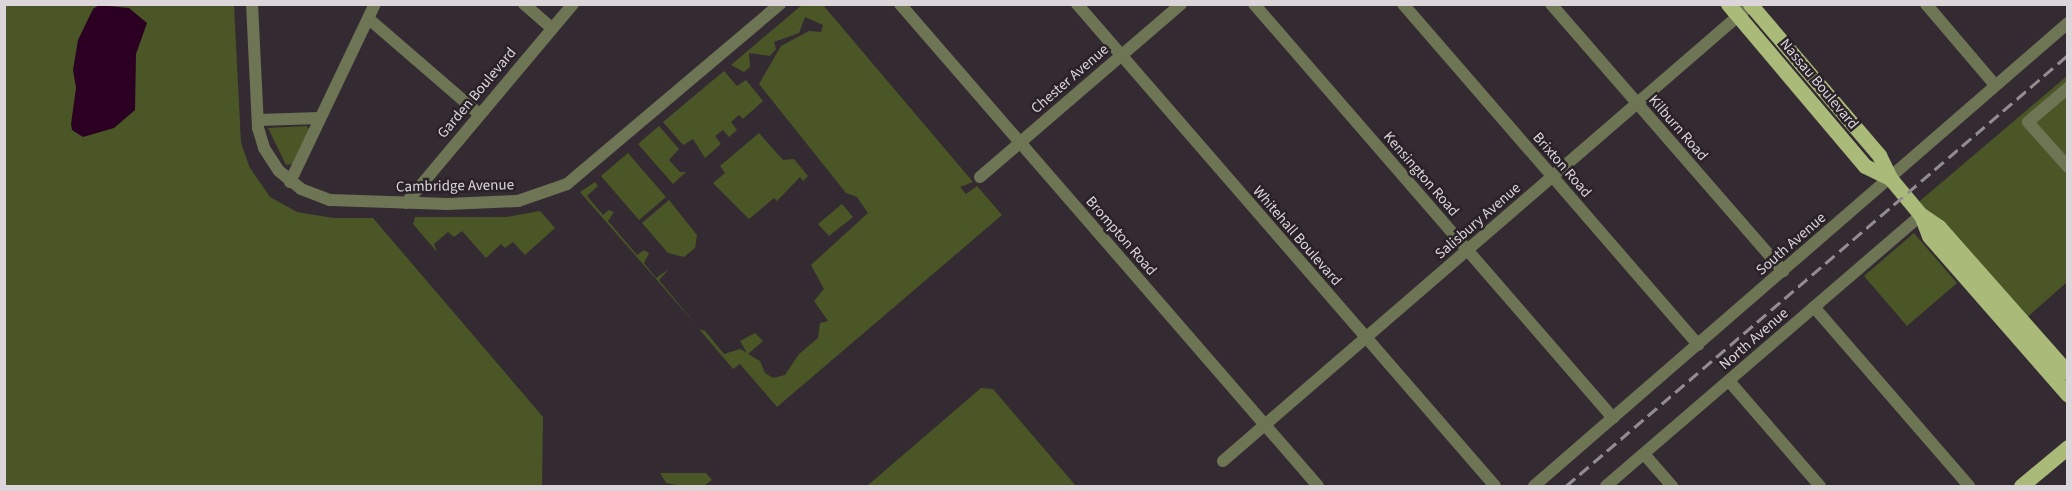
<!DOCTYPE html>
<style>
body{margin:0}
#map{position:relative;width:2072px;height:491px;overflow:hidden;background:#342b32;font-family:"Source Sans 3",sans-serif}
div>[style]{position:absolute}
[style*='--x']{left:calc(var(--x)*1px);top:calc(var(--y)*1px);width:calc(var(--w)*1px);rotate:calc(var(--a)*1deg)}
.green>*{inset:0;background:#4a5625}
.water>*{inset:0;background:#2b0023}
.minor>*{height:12px;margin:-6px;padding:0 6px;transform-origin:6px;border-radius:6px;background:#6d7555}
.major>*{height:15px;margin:-7.5px;padding:0 7.5px;transform-origin:7.5px;border-radius:7.5px;background:#aabb79}
.rail>*{height:3px;margin-top:-1.5px;transform-origin:0;background:repeating-linear-gradient(90deg,#938c91 0 12px,transparent 0 18px)}
span{translate:-50% -50%;white-space:nowrap;text-align:center;line-height:1.15;-webkit-text-stroke:5px #2a2228;paint-order:stroke}
.street-label{font-size:15px;color:#dcd6da}
.frame{position:absolute;inset:0;border:6px solid #dcd6da;pointer-events:none}
</style>
<div id="map">
<div class="green">
<div style="clip-path:polygon(4px 5px,234px 5px,241px 143px,250px 168px,270px 197px,297px 212px,333px 218px,373px 218px,543px 417px,542px 486px,5px 486px)"></div>
<div style="clip-path:polygon(802px 5px,823px 5px,973px 182px,960px 187px,966px 194px,977px 186px,1002px 215px,777px 407px,740px 364px,733px 369px,699px 329px,705px 331px,724px 354px,740px 349px,747px 353px,740px 341px,755px 333px,763px 341px,748px 354px,760px 361px,765px 373px,773px 378px,785px 375px,799px 354px,818px 338px,820px 323px,828px 321px,814px 301px,824px 289px,811px 265px,868px 213px,857px 197px,846px 193px,759px 84px,781px 46px,809px 31px,821px 32px,823px 25px,805px 17px,799px 33px,774px 42px,776px 49px,770px 56px,749px 53px,750px 67px,744px 72px,731px 65px)"></div>
<div style="clip-path:polygon(724px 71px,737px 86px,746px 80px,763px 101px,743px 119px,739px 115px,731px 122px,737px 130px,729px 137px,723px 130px,715px 136px,721px 144px,705px 158px,693px 139px,683px 145px,663px 122px)"></div>
<div style="clip-path:polygon(2067px 76px,2067px 282px,2024px 320px,2067px 373px,2067px 396px,1914px 206px)"></div>
<div style="clip-path:polygon(307px 126px,309px 130px,292px 164px,286px 165px,268px 128px)"></div>
<div style="clip-path:polygon(659px 126px,679px 149px,669px 160px,680px 172px,686px 172px,673px 184px,638px 144px)"></div>
<div style="clip-path:polygon(759px 133px,783px 160px,794px 159px,808px 176px,803px 181px,800px 177px,777px 201px,774px 198px,749px 219px,713px 183px,725px 173px,720px 166px)"></div>
<div style="clip-path:polygon(628px 153px,666px 197px,639px 220px,601px 176px)"></div>
<div style="clip-path:polygon(595px 182px,598px 186px,587px 196px,603px 215px,609px 210px,614px 212px,608px 221px,637px 255px,644px 250px,649px 253px,644px 263px,656px 278px,669px 269px,659px 280px,697px 326px,580px 192px)"></div>
<div style="clip-path:polygon(669px 200px,697px 235px,695px 248px,684px 257px,668px 253px,642px 223px)"></div>
<div style="clip-path:polygon(842px 204px,853px 217px,829px 236px,818px 224px)"></div>
<div style="clip-path:polygon(540px 211px,555px 228px,525px 255px,513px 242px,505px 248px,501px 244px,486px 258px,462px 231px,454px 237px,448px 232px,434px 244px,437px 252px,413px 224px,415px 217px,506px 217px)"></div>
<div style="clip-path:polygon(1914px 233px,1957px 283px,1907px 326px,1864px 276px)"></div>
<div style="clip-path:polygon(981px 388px,993px 389px,1076px 486px,867px 486px)"></div>
<div style="clip-path:polygon(660px 473px,706px 473px,712px 480px,704px 486px,681px 486px,666px 483px)"></div>
</div>
<div class="water">
<div style="clip-path:polygon(99px 5px,129px 8px,147px 23px,136px 54px,135px 110px,114px 128px,83px 137px,72px 130px,71px 124px,76px 88px,73px 70px,78px 40px,93px 9px)"></div>
</div>
<div class="minor">
<div style="--x:252;--y:4;--w:124;--a:87.2"></div>
<div style="--x:258;--y:128;--w:21;--a:73"></div>
<div style="--x:264;--y:148;--w:27;--a:57"></div>
<div style="--x:279;--y:171;--w:28;--a:39"></div>
<div style="--x:301;--y:189;--w:31;--a:21"></div>
<div style="--x:330;--y:200;--w:118;--a:1.9"></div>
<div style="--x:448;--y:204;--w:70;--a:-2.5"></div>
<div style="--x:518;--y:201;--w:52;--a:-19.1"></div>
<div style="--x:567;--y:184;--w:279;--a:-40.2"></div>
<div style="--x:524;--y:4;--w:37;--a:41"></div>
<div style="--x:900;--y:4;--w:638;--a:49.07"></div>
<div style="--x:1077;--y:4;--w:638;--a:49.07"></div>
<div style="--x:1254;--y:4;--w:548;--a:49.07"></div>
<div style="--x:1403;--y:4;--w:451;--a:49.1"></div>
<div style="--x:1551;--y:4;--w:354;--a:49"></div>
<div style="--x:1926;--y:4;--w:106;--a:49.6"></div>
<div style="--x:369;--y:19;--w:145;--a:40.8"></div>
<div style="--x:2068;--y:88;--w:52;--a:139.6"></div>
<div style="--x:2028;--y:122;--w:60;--a:48.4"></div>
<div style="--x:258;--y:120;--w:62;--a:-1.8"></div>
<div style="--x:980;--y:177;--w:265;--a:-40.7"></div>
<div style="--x:290;--y:182;--w:197;--a:-64.5"></div>
<div style="--x:406;--y:203;--w:260;--a:-50"></div>
<div style="--x:1814;--y:307;--w:237;--a:49.1"></div>
<div style="--x:1729;--y:381;--w:139;--a:49.1"></div>
<div style="--x:1644;--y:454;--w:43;--a:48.8"></div>
<div style="--x:1223;--y:461;--w:699;--a:-40.82"></div>
<div style="--x:1534;--y:486;--w:707;--a:-40.93"></div>
<div style="--x:1606;--y:486;--w:416;--a:-40.7"></div>
</div>
<div class="major">
<div style="--x:1728;--y:4;--w:212;--a:49.8"></div>
<div style="--x:1865;--y:166;--w:28;--a:26"></div>
<div style="--x:1750;--y:4;--w:199;--a:49.5"></div>
<div style="--x:1879;--y:155;--w:25;--a:64"></div>
<div style="--x:1890;--y:178;--w:47;--a:50.2"></div>
<div style="--x:1920;--y:214;--w:23;--a:34"></div>
<div style="--x:1939;--y:227;--w:195;--a:48.5"></div>
<div style="--x:1921;--y:215;--w:22;--a:69"></div>
<div style="--x:1929;--y:236;--w:211;--a:48.8"></div>
<div style="--x:2021;--y:486;--w:61;--a:-39.7"></div>
</div>
<div class="rail">
<div style="--x:1566;--y:486;--w:662;--a:-40.65"></div>
</div>
<div class="street-label">
<span style="left:1070px;top:79px;rotate:-41deg">Chester Avenue</span>
<span style="left:1819px;top:84px;rotate:50deg">Nassau Boulevard</span>
<span style="left:477px;top:93px;rotate:-50deg">Garden Boulevard</span>
<span style="left:1678px;top:128px;rotate:49deg">Kilburn Road</span>
<span style="left:1562px;top:165px;rotate:49deg">Brixton Road</span>
<span style="left:1421px;top:174px;rotate:49deg">Kensington Road</span>
<span style="left:455px;top:186px;rotate:-1deg">Cambridge Avenue</span>
<span style="left:1478px;top:221px;rotate:-41deg">Salisbury Avenue</span>
<span style="left:1121px;top:236px;rotate:49deg">Brompton Road</span>
<span style="left:1297px;top:236px;rotate:49deg">Whitehall Boulevard</span>
<span style="left:1791px;top:244px;rotate:-41deg">South Avenue</span>
<span style="left:1754px;top:339px;rotate:-41deg">North Avenue</span>
</div>
<div class="frame"></div>
</div>
